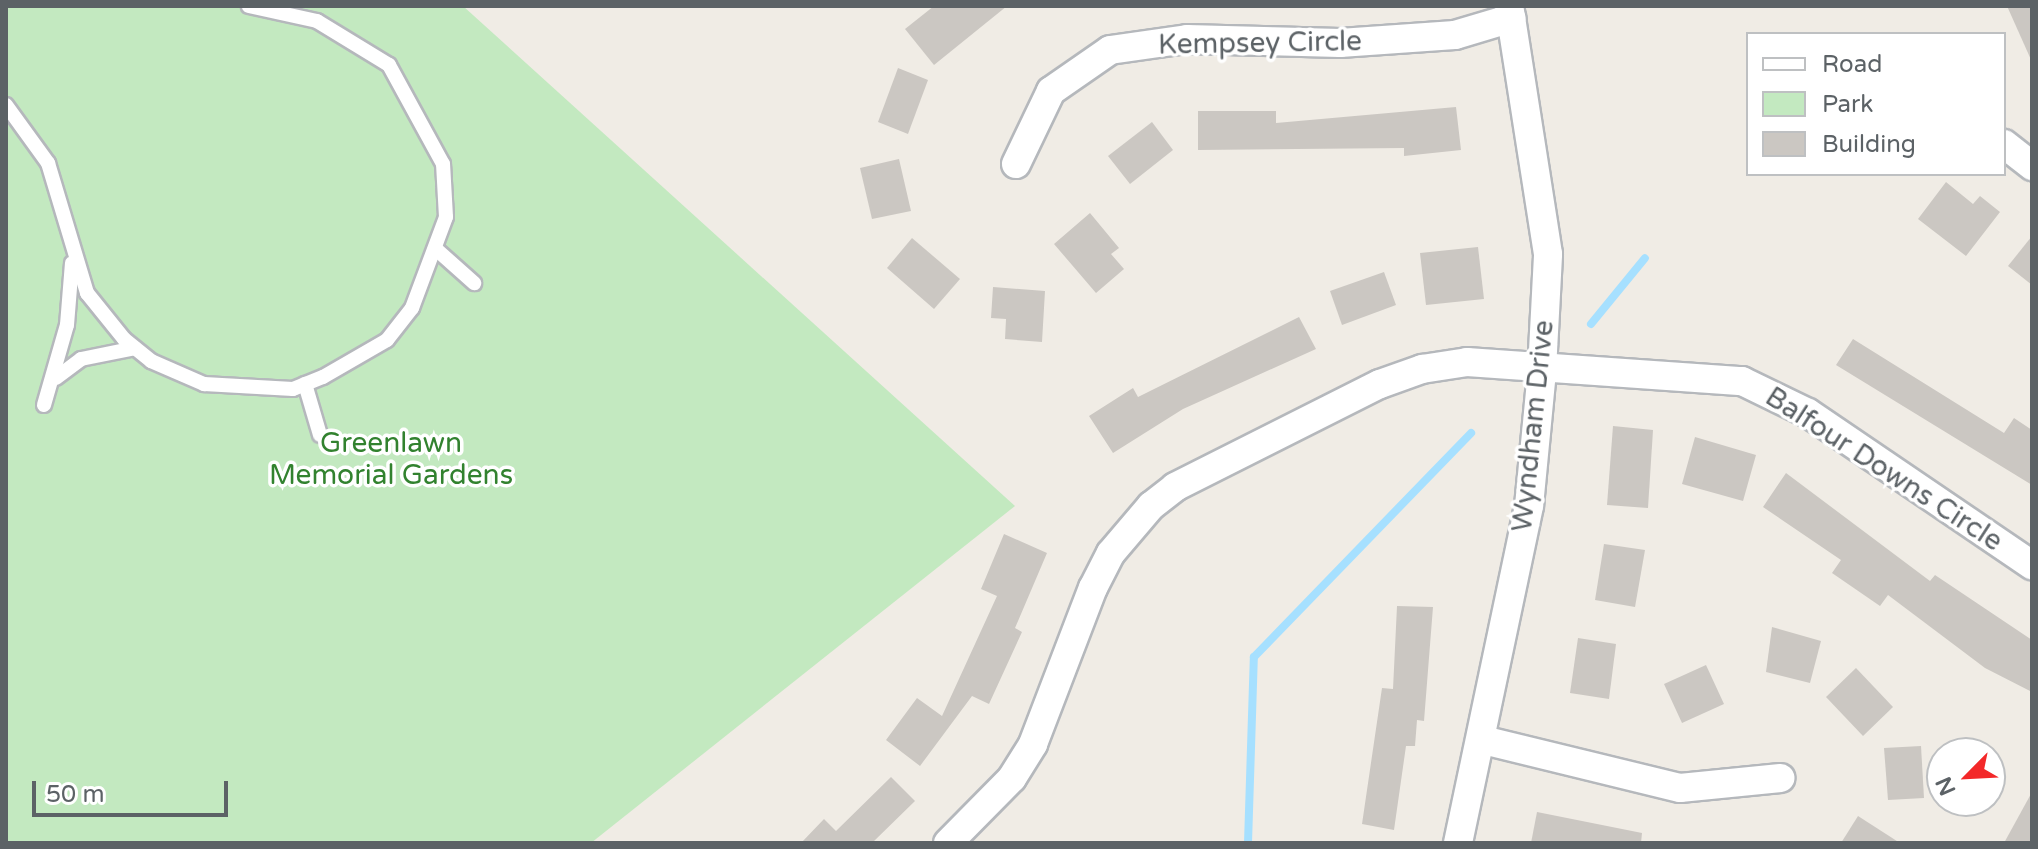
<!DOCTYPE html>
<style>
body{margin:0}
#map{position:relative;width:2038px;height:849px;overflow:hidden;background:#f0ece5;font-family:"Varela Round",sans-serif}
div>[style]{position:absolute}
[style*='--x']{left:calc(var(--x)*1px);top:calc(var(--y)*1px);width:calc(var(--w)*1px);rotate:calc(var(--a)*1deg)}
.green>*{inset:0;background:#c3e9c0}
.stream>*{height:8px;margin:-4px;padding:0 4px;transform-origin:4px;border-radius:4px;background:#a6e0ff}
.building>*{inset:0;background:#cbc7c2}
.roads{filter:drop-shadow(2px 0 #b5b8bc) drop-shadow(-2px 0 #b5b8bc) drop-shadow(0 2px #b5b8bc) drop-shadow(0 -2px #b5b8bc)}
.service>*{height:14px;margin:-7px;padding:0 7px;transform-origin:7px;border-radius:7px;background:#fff}
.minor>*{height:28px;margin:-14px;padding:0 14px;transform-origin:14px;border-radius:14px;background:#fff}
span{translate:-50% -50%;white-space:nowrap;text-align:center;line-height:1.15;-webkit-text-stroke:7px #fff;paint-order:stroke}
.street-label{font-size:28px;color:#5c6266}
.park-label{font-size:28px;color:#32822f}
.frame{position:absolute;inset:0;border:8px solid #5c6266;pointer-events:none}
.legend{position:absolute;left:1746px;top:32px;width:260px;height:144px;box-sizing:border-box;background:#fff;border:2px solid #bec0c2;margin:0;padding:10px 14px;list-style:none;font-size:24px;color:#5c6266}
.legend li{display:flex;align-items:center;gap:16px;height:40px}
.legend b{width:40px;border:2px solid #bec0c2}
.north{position:absolute;left:1926px;top:737px;width:80px;height:80px;box-sizing:border-box;background:#fff;border:2px solid #bec0c2;border-radius:50%;rotate:246deg;font-size:22px;font-weight:700;line-height:32px;text-align:center;color:#5c6266}
.north::after{content:'';display:block;margin:auto;width:28px;height:36px;background:#f32829;clip-path:polygon(50% 0,100% 100%,50% 72%,0 100%)}
.scale{position:absolute;left:32px;top:781px;width:196px;height:36px;box-sizing:border-box;border:4px solid #5c6266;border-top:0;padding-left:10px;font-size:24px;line-height:28px;white-space:nowrap;color:#5c6266;-webkit-text-stroke:6px #fff;paint-order:stroke}
</style>
<div id="map">
<div class="green">
<div style="clip-path:polygon(6px 6px,463px 6px,1015px 506px,591px 843px,6px 843px)"></div>
</div>
<div class="stream">
<div style="--x:1591;--y:324;--w:85;--a:-50.7"></div>
<div style="--x:1248;--y:843;--w:186;--a:-88.2"></div>
<div style="--x:1254;--y:657;--w:312;--a:-45.9"></div>
</div>
<div class="building">
<div style="clip-path:polygon(934px 6px,1007px 6px,934px 65px,905px 29px)"></div>
<div style="clip-path:polygon(2007px 6px,2032px 6px,2032px 62px)"></div>
<div style="clip-path:polygon(898px 68px,928px 80px,908px 134px,878px 122px)"></div>
<div style="clip-path:polygon(1456px 107px,1461px 150px,1404px 156px,1404px 148px,1198px 150px,1198px 111px,1276px 111px,1276px 123px)"></div>
<div style="clip-path:polygon(1152px 122px,1173px 150px,1130px 184px,1108px 156px)"></div>
<div style="clip-path:polygon(899px 159px,911px 211px,872px 219px,860px 168px)"></div>
<div style="clip-path:polygon(1946px 182px,1973px 204px,1980px 196px,2000px 212px,1966px 256px,1918px 219px)"></div>
<div style="clip-path:polygon(1090px 213px,1119px 248px,1111px 254px,1124px 269px,1096px 293px,1054px 244px)"></div>
<div style="clip-path:polygon(2032px 236px,2032px 285px,2008px 266px)"></div>
<div style="clip-path:polygon(912px 238px,960px 279px,934px 309px,887px 268px)"></div>
<div style="clip-path:polygon(1478px 247px,1484px 299px,1426px 305px,1420px 253px)"></div>
<div style="clip-path:polygon(1384px 272px,1396px 305px,1342px 325px,1330px 291px)"></div>
<div style="clip-path:polygon(993px 287px,1045px 291px,1042px 342px,1005px 339px,1006px 319px,991px 318px)"></div>
<div style="clip-path:polygon(1299px 317px,1316px 349px,1183px 409px,1113px 453px,1089px 416px,1133px 388px,1138px 397px)"></div>
<div style="clip-path:polygon(1853px 339px,2004px 433px,2014px 418px,2032px 430px,2032px 485px,1836px 365px)"></div>
<div style="clip-path:polygon(1613px 426px,1653px 430px,1648px 508px,1607px 505px)"></div>
<div style="clip-path:polygon(1695px 437px,1756px 455px,1743px 501px,1682px 484px)"></div>
<div style="clip-path:polygon(1786px 473px,1930px 581px,1935px 575px,2032px 640px,2032px 692px,1985px 668px,1888px 595px,1880px 606px,1832px 573px,1841px 560px,1763px 507px)"></div>
<div style="clip-path:polygon(1004px 534px,1047px 553px,1015px 628px,1022px 632px,989px 704px,972px 696px,920px 766px,886px 740px,917px 698px,942px 716px,997px 596px,981px 589px)"></div>
<div style="clip-path:polygon(1604px 544px,1645px 550px,1635px 607px,1595px 600px)"></div>
<div style="clip-path:polygon(1397px 606px,1433px 607px,1424px 721px,1417px 720px,1415px 746px,1406px 746px,1394px 830px,1362px 824px,1382px 688px,1393px 689px)"></div>
<div style="clip-path:polygon(1772px 627px,1821px 641px,1810px 683px,1766px 672px)"></div>
<div style="clip-path:polygon(1578px 638px,1616px 644px,1609px 699px,1570px 693px)"></div>
<div style="clip-path:polygon(1706px 665px,1724px 704px,1682px 723px,1664px 684px)"></div>
<div style="clip-path:polygon(1856px 668px,1893px 707px,1863px 736px,1826px 697px)"></div>
<div style="clip-path:polygon(1921px 746px,1924px 798px,1888px 800px,1884px 748px)"></div>
<div style="clip-path:polygon(891px 777px,915px 801px,872px 843px,801px 843px,824px 819px,836px 831px)"></div>
<div style="clip-path:polygon(2032px 792px,2032px 843px,2004px 843px)"></div>
<div style="clip-path:polygon(1537px 812px,1642px 833px,1641px 843px,1531px 843px)"></div>
<div style="clip-path:polygon(1858px 816px,1900px 843px,1841px 843px)"></div>
</div>
<div class="roads">
<div class="service">
<div style="--x:6;--y:105;--w:72;--a:54.1"></div>
<div style="--x:48;--y:163;--w:136;--a:73.3"></div>
<div style="--x:87;--y:293;--w:59;--a:51.2"></div>
<div style="--x:124;--y:339;--w:35;--a:39"></div>
<div style="--x:151;--y:361;--w:58;--a:23.5"></div>
<div style="--x:204;--y:384;--w:89;--a:3.2"></div>
<div style="--x:293;--y:389;--w:32;--a:-22"></div>
<div style="--x:323;--y:377;--w:74;--a:-30"></div>
<div style="--x:387;--y:340;--w:41;--a:-52"></div>
<div style="--x:412;--y:308;--w:97;--a:-69.5"></div>
<div style="--x:446;--y:217;--w:53;--a:-93.2"></div>
<div style="--x:443;--y:164;--w:113;--a:-118.6"></div>
<div style="--x:389;--y:65;--w:84;--a:-148.6"></div>
<div style="--x:317;--y:21;--w:70;--a:-167.6"></div>
<div style="--x:437;--y:250;--w:50;--a:41.7"></div>
<div style="--x:56;--y:378;--w:31;--a:-37"></div>
<div style="--x:81;--y:359;--w:55;--a:-11.5"></div>
<div style="--x:305;--y:384;--w:53;--a:73.6"></div>
<div style="--x:44;--y:405;--w:83;--a:-74"></div>
<div style="--x:67;--y:325;--w:62;--a:-85.4"></div>
</div>
<div class="minor">
<div style="--x:2004;--y:144;--w:36;--a:38"></div>
<div style="--x:1016;--y:164;--w:81;--a:-64.4"></div>
<div style="--x:1051;--y:91;--w:72;--a:-34.8"></div>
<div style="--x:1110;--y:50;--w:78;--a:-8.1"></div>
<div style="--x:1187;--y:39;--w:153;--a:1.5"></div>
<div style="--x:1340;--y:43;--w:115;--a:-4"></div>
<div style="--x:1455;--y:35;--w:59;--a:-16.6"></div>
<div style="--x:1483;--y:740;--w:203;--a:13.7"></div>
<div style="--x:1680;--y:788;--w:101;--a:-5.7"></div>
<div style="--x:948;--y:843;--w:91;--a:-45.4"></div>
<div style="--x:1012;--y:778;--w:40;--a:-58"></div>
<div style="--x:1033;--y:744;--w:167;--a:-69"></div>
<div style="--x:1093;--y:588;--w:39;--a:-63"></div>
<div style="--x:1111;--y:553;--w:62;--a:-49.6"></div>
<div style="--x:1151;--y:506;--w:31;--a:-38"></div>
<div style="--x:1175;--y:487;--w:229;--a:-26.7"></div>
<div style="--x:1380;--y:384;--w:45;--a:-19.7"></div>
<div style="--x:1422;--y:369;--w:46;--a:-8.8"></div>
<div style="--x:1467;--y:362;--w:276;--a:4"></div>
<div style="--x:1742;--y:381;--w:73;--a:25.9"></div>
<div style="--x:1808;--y:413;--w:271;--a:34.2"></div>
<div style="--x:1458;--y:843;--w:344;--a:-78.1"></div>
<div style="--x:1529;--y:506;--w:137;--a:-84.5"></div>
<div style="--x:1542;--y:370;--w:116;--a:-87"></div>
<div style="--x:1548;--y:254;--w:251;--a:-98.9"></div>
</div>
</div>
<div class="street-label">
<span style="left:1260px;top:43px;rotate:-1deg">Kempsey Circle</span>
<span style="left:1533px;top:426px;rotate:-84deg">Wyndham Drive</span>
<span style="left:1884px;top:469px;rotate:33deg">Balfour Downs Circle</span>
</div>
<div class="park-label">
<span style="left:391px;top:459px">Greenlawn<br>Memorial Gardens</span>
</div>
<div class="frame"></div>
<ul class="legend">
<li><b style="height:10px;background:#fff"></b>Road</li>
<li><b style="height:22px;background:#c3e9c0"></b>Park</li>
<li><b style="height:22px;background:#cbc7c2"></b>Building</li>
</ul>
<div class="north">N</div>
<div class="scale">50 m</div>
</div>
